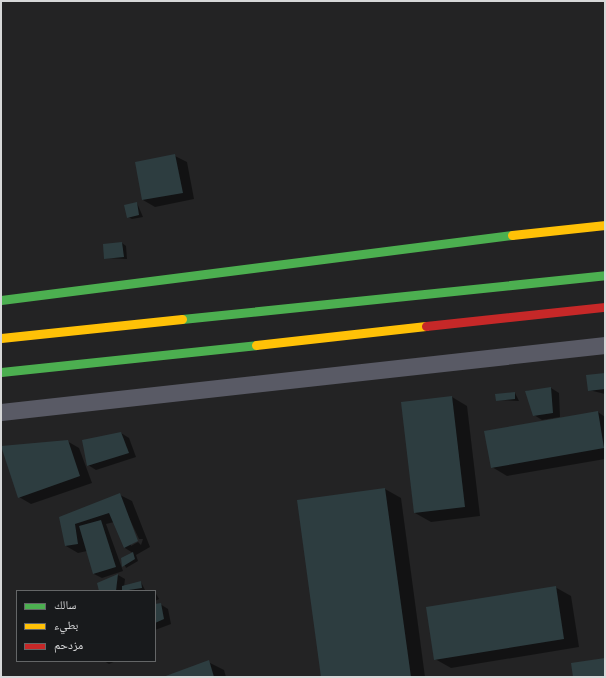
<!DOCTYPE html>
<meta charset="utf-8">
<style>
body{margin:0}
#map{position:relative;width:606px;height:678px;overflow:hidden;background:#232324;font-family:Spectral,"Noto Naskh Arabic",serif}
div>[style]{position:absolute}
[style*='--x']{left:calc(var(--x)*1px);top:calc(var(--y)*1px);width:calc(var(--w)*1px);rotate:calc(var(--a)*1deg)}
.shadow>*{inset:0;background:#0007}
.building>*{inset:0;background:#2d3d40}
.street>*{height:17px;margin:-8.5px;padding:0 8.5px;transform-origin:8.5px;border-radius:8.5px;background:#595a65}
.fast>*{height:9px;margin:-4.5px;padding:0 4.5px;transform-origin:4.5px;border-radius:4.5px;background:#4caf50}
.slow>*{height:9px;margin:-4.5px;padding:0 4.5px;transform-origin:4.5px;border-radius:4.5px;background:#ffc107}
.jam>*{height:9px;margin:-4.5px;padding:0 4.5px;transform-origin:4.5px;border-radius:4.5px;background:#c62828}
span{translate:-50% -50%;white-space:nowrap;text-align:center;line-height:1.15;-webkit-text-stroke:3px #181a1c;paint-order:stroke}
.frame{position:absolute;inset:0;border:2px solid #d6d7d8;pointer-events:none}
.legend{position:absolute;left:16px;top:590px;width:140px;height:72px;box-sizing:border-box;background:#181a1c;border:1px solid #646667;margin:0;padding:5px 7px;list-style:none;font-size:12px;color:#d6d7d8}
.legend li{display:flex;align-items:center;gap:8px;height:20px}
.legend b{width:20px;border:1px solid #646667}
</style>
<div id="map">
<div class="shadow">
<div style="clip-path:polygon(175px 156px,187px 162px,194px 199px,155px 207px,143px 200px,136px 163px)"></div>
<div style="clip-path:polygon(137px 203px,143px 217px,132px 219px,128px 217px)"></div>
<div style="clip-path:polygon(122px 243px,126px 246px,127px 259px,105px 258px)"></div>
<div style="clip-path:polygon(605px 374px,605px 394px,589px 390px)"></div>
<div style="clip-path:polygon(551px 388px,559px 393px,560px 417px,542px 420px,534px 415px,526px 391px)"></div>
<div style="clip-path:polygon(515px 393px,519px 401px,497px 400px)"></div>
<div style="clip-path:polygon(452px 397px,467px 406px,480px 516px,431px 522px,415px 513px)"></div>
<div style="clip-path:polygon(598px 412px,605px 417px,605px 459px,507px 476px,492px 467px)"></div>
<div style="clip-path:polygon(121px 433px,129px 438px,136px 457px,96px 470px,88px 465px)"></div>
<div style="clip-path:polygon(67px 441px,79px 448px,92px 483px,31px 504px,19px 497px)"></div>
<div style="clip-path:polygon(385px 489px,401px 498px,425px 677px,322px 677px,299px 501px)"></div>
<div style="clip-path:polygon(evenodd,120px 495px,132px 501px,150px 547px,136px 555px,138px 561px,126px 568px,122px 559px,133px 553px,125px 548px,114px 522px,106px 524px,123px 571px,102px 578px,94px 574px,87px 551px,78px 553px,66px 546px,60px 518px,120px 495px,122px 503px,139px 539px,143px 539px,141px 545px,138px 542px,131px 546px,122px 503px)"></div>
<div style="clip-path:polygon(118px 575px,125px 579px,124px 587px,141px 582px,145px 590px,100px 591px)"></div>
<div style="clip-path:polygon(555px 587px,571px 596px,579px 647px,451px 668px,435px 659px)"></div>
<div style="clip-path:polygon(155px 592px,159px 599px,155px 601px)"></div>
<div style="clip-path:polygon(160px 604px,168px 609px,171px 624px,155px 630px,155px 605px)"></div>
<div style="clip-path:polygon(104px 661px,116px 661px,109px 664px)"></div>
<div style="clip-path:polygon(208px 662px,224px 670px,226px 677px,165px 677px)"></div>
</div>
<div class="building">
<div style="clip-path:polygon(175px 154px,183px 193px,142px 200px,135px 162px)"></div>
<div style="clip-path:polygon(137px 202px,139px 215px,127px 218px,124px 205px)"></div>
<div style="clip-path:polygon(122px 242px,124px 257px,104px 259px,103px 244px)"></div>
<div style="clip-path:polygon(605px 373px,605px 389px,588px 391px,586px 375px)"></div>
<div style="clip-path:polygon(551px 387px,553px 413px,533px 416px,525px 391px)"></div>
<div style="clip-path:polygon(515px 392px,515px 399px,496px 401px,495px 394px)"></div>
<div style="clip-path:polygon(452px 396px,465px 507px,414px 513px,401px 402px)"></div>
<div style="clip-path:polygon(598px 411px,604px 448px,491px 468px,484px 431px)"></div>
<div style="clip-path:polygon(121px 432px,129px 453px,87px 466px,82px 440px)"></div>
<div style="clip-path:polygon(68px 440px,80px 476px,18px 498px,1px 446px)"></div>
<div style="clip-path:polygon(385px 488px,411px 677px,321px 677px,297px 500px)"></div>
<div style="clip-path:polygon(120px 493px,138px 541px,124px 548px,109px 513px,75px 524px,78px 544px,65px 546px,59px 517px)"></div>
<div style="clip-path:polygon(101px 520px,116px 567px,93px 574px,79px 526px)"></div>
<div style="clip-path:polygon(133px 552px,135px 559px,122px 567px,121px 558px)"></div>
<div style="clip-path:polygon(118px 574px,116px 591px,99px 591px,97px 583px)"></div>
<div style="clip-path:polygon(141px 581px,142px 588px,122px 591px,122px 586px)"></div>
<div style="clip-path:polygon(556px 586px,564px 639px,434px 660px,426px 607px)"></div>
<div style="clip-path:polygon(161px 603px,164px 619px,155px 623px,155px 604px)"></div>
<div style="clip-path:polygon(605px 658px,605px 677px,573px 677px,571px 663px)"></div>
<div style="clip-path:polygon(209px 660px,214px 677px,163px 677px)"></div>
</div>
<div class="street">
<div style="--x:1;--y:412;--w:608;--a:-6.33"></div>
</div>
<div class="fast">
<div style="--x:1;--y:300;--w:515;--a:-7.25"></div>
<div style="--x:182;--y:319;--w:425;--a:-5.9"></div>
<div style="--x:1;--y:372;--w:256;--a:-6"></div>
</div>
<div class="slow">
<div style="--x:512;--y:235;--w:94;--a:-6.1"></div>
<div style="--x:1;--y:338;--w:182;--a:-6"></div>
<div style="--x:256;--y:345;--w:171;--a:-6.4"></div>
</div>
<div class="jam">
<div style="--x:426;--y:326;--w:180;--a:-6.1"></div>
</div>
<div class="frame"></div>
<ul class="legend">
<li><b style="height:5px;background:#4caf50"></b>سالك</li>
<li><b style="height:5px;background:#ffc107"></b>بطيء</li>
<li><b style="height:5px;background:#c62828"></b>مزدحم</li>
</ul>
</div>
